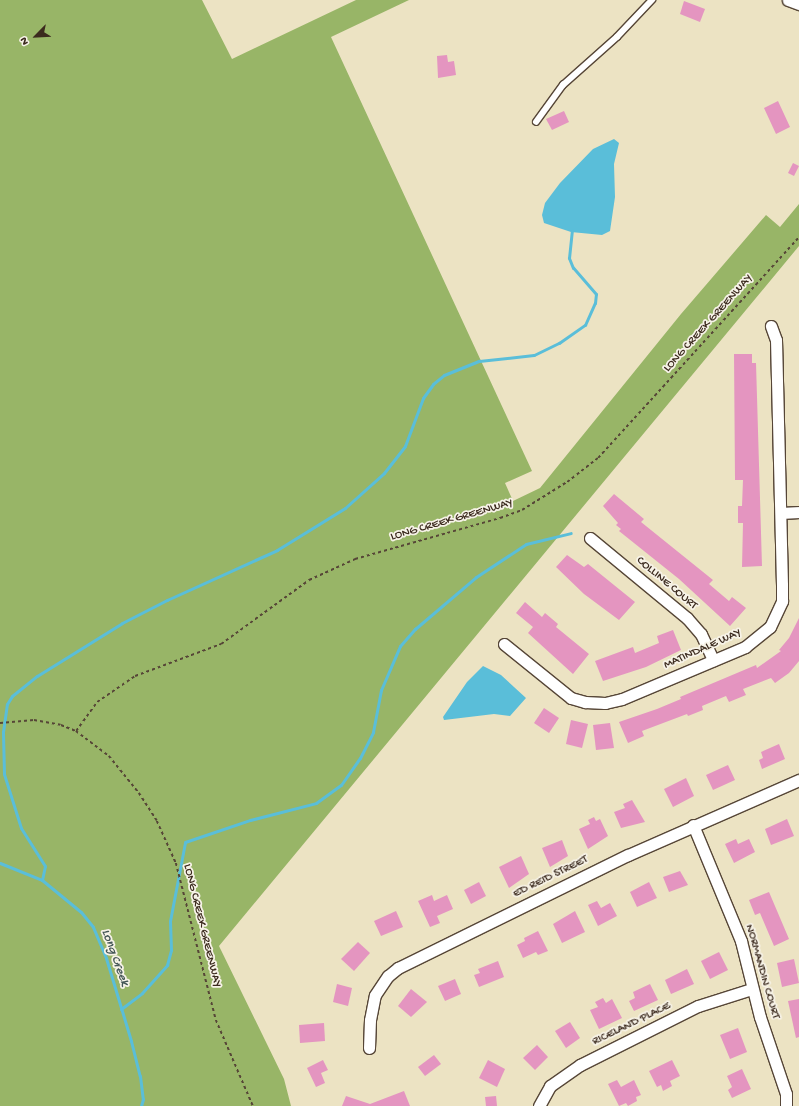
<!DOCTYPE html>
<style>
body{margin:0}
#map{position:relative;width:799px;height:1106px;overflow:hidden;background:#ece3c3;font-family:"Gochi Hand",sans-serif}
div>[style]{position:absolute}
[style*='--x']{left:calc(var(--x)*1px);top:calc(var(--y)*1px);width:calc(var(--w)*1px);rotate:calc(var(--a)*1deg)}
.forest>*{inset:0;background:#98b567}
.water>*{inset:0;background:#5abed9}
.stream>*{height:3px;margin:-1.5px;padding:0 1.5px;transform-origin:1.5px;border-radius:1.5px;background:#5abed9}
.building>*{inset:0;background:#e495c0}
.path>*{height:1.5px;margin-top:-0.75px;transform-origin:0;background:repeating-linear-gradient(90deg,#564637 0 3px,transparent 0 6px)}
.roads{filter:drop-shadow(1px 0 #564637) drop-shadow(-1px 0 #564637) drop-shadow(0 1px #564637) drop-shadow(0 -1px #564637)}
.lane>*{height:5.5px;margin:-2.75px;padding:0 2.75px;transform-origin:2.75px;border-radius:2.75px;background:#fff}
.street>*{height:11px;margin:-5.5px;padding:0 5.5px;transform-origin:5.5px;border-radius:5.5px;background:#fff}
span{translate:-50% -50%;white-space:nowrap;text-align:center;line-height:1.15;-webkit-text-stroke:3.5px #f7f3e8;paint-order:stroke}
.street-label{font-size:12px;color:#3b2a1e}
.water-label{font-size:13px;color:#445656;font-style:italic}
.north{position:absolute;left:16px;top:16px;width:40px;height:40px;-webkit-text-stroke:3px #f7f3e8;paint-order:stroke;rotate:246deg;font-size:11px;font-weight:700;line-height:16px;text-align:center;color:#3b2a1e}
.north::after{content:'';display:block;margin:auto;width:14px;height:18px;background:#3b2a1e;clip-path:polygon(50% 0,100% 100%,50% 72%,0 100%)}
</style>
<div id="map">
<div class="forest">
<div style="clip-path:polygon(0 0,202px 0,232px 59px,356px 0,409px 0,331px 37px,532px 471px,505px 483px,513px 501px,540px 488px,681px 314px,766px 215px,780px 227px,799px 204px,799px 246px,219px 946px,284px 1079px,291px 1106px,0 1106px)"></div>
</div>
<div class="water">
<div style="clip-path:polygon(614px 139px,619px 143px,614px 164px,615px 197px,610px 231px,602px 235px,571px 232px,544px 223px,542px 215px,545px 203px,560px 183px,593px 149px)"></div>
<div style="clip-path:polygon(483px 666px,501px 675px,526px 698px,510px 716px,494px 714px,444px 720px,443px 717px,467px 682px)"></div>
</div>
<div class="stream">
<div style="--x:0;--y:863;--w:45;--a:22"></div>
<div style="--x:42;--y:880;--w:50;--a:39.4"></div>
<div style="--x:81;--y:912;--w:19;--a:51"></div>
<div style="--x:93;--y:927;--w:34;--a:67"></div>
<div style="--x:106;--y:958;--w:87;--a:73.2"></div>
<div style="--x:131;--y:1041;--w:36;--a:76"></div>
<div style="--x:140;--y:1076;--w:23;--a:83"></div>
<div style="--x:143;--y:1099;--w:7;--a:106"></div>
<div style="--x:42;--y:880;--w:14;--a:-78"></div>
<div style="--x:45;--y:866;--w:45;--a:-122.3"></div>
<div style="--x:21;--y:828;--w:57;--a:-107.5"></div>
<div style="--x:4;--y:774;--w:42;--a:-91.4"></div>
<div style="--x:3;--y:732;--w:28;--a:-82"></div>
<div style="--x:7;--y:704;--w:9;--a:-58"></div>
<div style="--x:12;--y:696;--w:32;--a:-39"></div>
<div style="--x:37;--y:676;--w:100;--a:-31.9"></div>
<div style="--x:122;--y:623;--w:51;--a:-27.1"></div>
<div style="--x:167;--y:600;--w:121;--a:-24.4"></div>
<div style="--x:277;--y:550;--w:80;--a:-31.7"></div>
<div style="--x:345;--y:508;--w:52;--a:-41.9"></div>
<div style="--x:384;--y:473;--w:34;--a:-52"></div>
<div style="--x:405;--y:446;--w:51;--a:-69.4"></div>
<div style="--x:423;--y:398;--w:17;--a:-54"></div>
<div style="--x:433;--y:384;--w:14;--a:-39"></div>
<div style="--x:444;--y:375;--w:38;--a:-22"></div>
<div style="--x:479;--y:361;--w:55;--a:-6.2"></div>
<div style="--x:534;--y:355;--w:28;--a:-26"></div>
<div style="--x:559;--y:343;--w:32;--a:-35"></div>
<div style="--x:585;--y:325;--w:24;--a:-66"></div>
<div style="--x:595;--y:303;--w:9;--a:-84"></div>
<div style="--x:596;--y:294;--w:35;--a:-131"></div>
<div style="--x:573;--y:268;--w:11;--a:-112"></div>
<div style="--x:569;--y:258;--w:28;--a:-84"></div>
<div style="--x:121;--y:1009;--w:26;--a:-37"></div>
<div style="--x:142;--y:993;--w:38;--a:-48"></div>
<div style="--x:167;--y:965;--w:16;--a:-75"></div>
<div style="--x:171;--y:950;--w:29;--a:-92"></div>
<div style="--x:170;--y:921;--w:80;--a:-79.2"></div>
<div style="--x:185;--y:842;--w:69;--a:-18.7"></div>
<div style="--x:250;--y:820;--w:68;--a:-14.4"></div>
<div style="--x:316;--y:803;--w:31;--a:-36"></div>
<div style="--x:341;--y:785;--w:33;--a:-55"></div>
<div style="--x:360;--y:758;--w:29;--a:-63"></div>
<div style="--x:373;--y:732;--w:43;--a:-79.2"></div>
<div style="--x:381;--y:690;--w:48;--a:-66.6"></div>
<div style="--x:400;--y:646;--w:23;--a:-49"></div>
<div style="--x:415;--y:629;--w:80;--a:-40.4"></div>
<div style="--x:476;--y:577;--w:60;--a:-33.4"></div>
<div style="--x:526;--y:544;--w:46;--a:-13.7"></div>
</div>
<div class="building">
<div style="clip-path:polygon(684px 1px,705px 9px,700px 22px,680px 14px)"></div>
<div style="clip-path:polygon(447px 55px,448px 62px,454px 61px,456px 75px,438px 78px,437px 56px)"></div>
<div style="clip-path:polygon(778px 101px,790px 127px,776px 134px,764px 108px)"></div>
<div style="clip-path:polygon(564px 111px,569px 122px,552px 130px,546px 119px)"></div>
<div style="clip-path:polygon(793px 163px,799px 166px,794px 176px,788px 173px)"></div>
<div style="clip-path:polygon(734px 354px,752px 354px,752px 363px,756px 363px,762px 566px,742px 567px,743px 523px,738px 523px,738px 506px,742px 506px,743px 480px,735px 480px)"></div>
<div style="clip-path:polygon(614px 494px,644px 519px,641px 522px,713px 580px,709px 584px,729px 601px,732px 597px,746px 608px,730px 626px,679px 579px,619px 531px,621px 529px,616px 525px,618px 523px,603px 506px)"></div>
<div style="clip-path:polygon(567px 555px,584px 567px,588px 564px,635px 602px,619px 620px,584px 594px,556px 567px)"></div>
<div style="clip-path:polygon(525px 602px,542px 617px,545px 613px,558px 624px,556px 627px,589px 654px,573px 674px,528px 633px,533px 627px,516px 613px)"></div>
<div style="clip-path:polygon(799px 618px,799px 661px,789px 673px,775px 683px,771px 678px,743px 689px,746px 695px,729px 702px,726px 696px,702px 706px,703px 710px,688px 716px,687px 714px,642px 731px,644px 736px,628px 743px,619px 722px,657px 709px,681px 699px,680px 697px,756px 665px,757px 668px,781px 651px,779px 650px,789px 638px)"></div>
<div style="clip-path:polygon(673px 630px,681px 650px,646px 667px,603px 681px,595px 661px,633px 647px,635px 653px,659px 643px,657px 636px)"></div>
<div style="clip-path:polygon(544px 708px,559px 718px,549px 733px,534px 723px)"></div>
<div style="clip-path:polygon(571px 720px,588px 724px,582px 748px,566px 744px)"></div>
<div style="clip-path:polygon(610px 723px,614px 748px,596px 750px,593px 725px)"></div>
<div style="clip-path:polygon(779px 744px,785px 759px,762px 769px,759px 760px,763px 758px,761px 752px)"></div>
<div style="clip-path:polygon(728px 765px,735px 780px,713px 790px,706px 775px)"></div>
<div style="clip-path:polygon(686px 778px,694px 796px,673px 807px,664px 789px)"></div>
<div style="clip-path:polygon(632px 800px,645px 822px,621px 828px,614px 812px,625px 808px,623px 804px)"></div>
<div style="clip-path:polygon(594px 817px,596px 821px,600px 819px,608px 836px,588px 849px,579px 829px,590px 824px,588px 820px)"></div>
<div style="clip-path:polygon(787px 819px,794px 836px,771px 845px,765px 829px)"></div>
<div style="clip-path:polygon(736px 839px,738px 844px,749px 839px,755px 852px,734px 863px,725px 844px)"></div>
<div style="clip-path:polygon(562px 840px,568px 856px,550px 867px,542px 848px)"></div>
<div style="clip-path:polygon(521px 856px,529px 874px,509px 888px,499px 867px)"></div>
<div style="clip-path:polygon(680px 871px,688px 885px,669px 892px,663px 877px)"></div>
<div style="clip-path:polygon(479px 882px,486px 896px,471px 904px,464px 890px)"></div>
<div style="clip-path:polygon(649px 882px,657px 898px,637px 907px,630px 892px)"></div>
<div style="clip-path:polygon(769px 892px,789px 939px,774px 946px,760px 913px,755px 915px,749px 900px)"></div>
<div style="clip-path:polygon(432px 895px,434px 901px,447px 895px,453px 909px,437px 916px,440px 923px,430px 927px,418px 901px)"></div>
<div style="clip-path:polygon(597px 901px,601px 908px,610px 903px,617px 916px,598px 926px,588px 905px)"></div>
<div style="clip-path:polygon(396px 911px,403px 927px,381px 936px,374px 921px)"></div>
<div style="clip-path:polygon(575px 911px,585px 932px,562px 943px,553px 924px)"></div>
<div style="clip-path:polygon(538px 931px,548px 951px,538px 955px,536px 952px,523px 958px,517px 945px,525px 941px,524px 938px)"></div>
<div style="clip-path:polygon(358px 942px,370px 953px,354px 971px,341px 959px)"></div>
<div style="clip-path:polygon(719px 952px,728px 970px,710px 979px,701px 961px)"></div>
<div style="clip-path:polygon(794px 959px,799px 983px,782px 987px,777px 963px)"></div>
<div style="clip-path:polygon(498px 961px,504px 977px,479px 987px,474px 975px,480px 973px,478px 969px)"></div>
<div style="clip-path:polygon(687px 969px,694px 984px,671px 994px,665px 980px)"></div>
<div style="clip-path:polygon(455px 979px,461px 994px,445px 1001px,438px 986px)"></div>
<div style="clip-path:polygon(337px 984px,352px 988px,348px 1006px,333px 1002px)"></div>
<div style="clip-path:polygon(650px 984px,658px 1000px,634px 1011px,629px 1001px,635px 998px,633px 992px)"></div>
<div style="clip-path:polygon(411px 989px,427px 1002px,411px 1017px,398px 1006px)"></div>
<div style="clip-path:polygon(603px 998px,606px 1003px,612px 999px,622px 1018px,599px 1029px,590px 1010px,598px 1007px,595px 1002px)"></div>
<div style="clip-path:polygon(799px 999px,799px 1037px,796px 1038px,788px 1001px)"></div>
<div style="clip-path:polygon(570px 1022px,580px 1038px,566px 1048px,555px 1031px)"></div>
<div style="clip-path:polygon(324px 1023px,325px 1041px,300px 1043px,299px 1025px)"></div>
<div style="clip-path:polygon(738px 1028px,747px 1052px,730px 1059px,720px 1035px)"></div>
<div style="clip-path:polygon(537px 1045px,548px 1057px,535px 1070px,523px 1058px)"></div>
<div style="clip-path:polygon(434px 1055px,441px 1064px,425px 1076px,418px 1067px)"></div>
<div style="clip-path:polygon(323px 1060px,328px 1070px,321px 1073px,325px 1083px,316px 1087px,307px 1068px)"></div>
<div style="clip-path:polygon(488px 1060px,505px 1069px,497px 1087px,479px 1078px)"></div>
<div style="clip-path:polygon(672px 1060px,680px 1076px,670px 1081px,672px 1086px,663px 1091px,661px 1085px,657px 1087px,649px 1071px)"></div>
<div style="clip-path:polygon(742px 1069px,751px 1089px,732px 1098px,728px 1090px,732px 1087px,727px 1076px)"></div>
<div style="clip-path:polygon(617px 1080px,621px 1087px,634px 1080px,641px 1095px,636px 1097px,637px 1101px,628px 1106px,626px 1103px,619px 1106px,608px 1084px)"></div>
<div style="clip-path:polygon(404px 1091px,410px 1106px,342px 1106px,346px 1096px,370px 1104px)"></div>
<div style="clip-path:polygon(496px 1096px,497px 1106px,486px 1106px,485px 1097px)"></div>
</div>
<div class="path">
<div style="--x:0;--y:723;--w:34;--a:-5"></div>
<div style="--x:34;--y:720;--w:27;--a:10"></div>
<div style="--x:61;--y:725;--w:16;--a:22"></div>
<div style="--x:76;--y:731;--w:41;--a:37.1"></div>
<div style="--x:109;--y:756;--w:48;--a:51"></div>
<div style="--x:139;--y:793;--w:33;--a:57"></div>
<div style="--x:157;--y:821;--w:46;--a:65.7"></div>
<div style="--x:176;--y:863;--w:162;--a:75.7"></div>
<div style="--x:216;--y:1020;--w:94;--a:66.7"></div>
<div style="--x:76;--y:731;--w:36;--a:-54"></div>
<div style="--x:97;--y:702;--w:46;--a:-34.4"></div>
<div style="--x:135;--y:676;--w:92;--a:-20.4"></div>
<div style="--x:221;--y:644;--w:109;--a:-36"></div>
<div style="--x:309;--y:580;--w:51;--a:-24.5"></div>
<div style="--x:355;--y:559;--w:151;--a:-15.8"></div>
<div style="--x:500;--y:518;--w:23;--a:-20"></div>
<div style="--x:522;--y:510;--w:53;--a:-31.9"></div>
<div style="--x:567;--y:482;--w:39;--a:-38"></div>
<div style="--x:598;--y:458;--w:299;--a:-47.7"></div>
</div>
<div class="roads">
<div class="lane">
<div style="--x:536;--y:122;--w:46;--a:-53.9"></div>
<div style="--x:563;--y:85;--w:72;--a:-41.6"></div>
<div style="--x:617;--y:37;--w:51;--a:-46.6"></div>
</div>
<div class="street">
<div style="--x:788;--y:0;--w:12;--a:20"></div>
<div style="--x:781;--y:513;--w:18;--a:-3"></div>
<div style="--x:590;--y:538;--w:126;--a:39.5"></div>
<div style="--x:687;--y:618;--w:21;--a:49"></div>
<div style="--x:701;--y:634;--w:29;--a:65"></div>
<div style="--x:504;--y:644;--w:86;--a:38.9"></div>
<div style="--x:571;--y:698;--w:15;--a:16"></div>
<div style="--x:585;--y:702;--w:20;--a:3"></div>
<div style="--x:605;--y:703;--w:17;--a:-13"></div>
<div style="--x:622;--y:699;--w:134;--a:-22.9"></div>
<div style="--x:745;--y:647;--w:32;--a:-39"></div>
<div style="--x:770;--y:627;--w:29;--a:-65"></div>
<div style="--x:782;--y:601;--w:16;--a:-90"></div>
<div style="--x:782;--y:585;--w:245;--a:-91.4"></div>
<div style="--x:776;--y:340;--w:15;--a:-110"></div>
<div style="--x:693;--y:825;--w:126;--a:67.5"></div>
<div style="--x:741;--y:941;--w:78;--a:76"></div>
<div style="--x:760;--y:1017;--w:81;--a:71.3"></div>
<div style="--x:786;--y:1094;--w:12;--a:90"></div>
<div style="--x:369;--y:1048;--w:28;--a:-88"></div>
<div style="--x:370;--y:1020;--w:25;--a:-79"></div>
<div style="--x:375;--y:995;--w:23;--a:-56"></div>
<div style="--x:388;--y:976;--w:13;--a:-39"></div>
<div style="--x:398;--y:968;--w:256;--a:-26.2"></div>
<div style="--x:628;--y:855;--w:187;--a:-23.7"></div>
<div style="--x:539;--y:1106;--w:23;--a:-61"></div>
<div style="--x:550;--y:1086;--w:37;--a:-35"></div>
<div style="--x:580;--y:1065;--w:132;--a:-26.6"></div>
<div style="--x:698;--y:1006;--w:57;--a:-17.5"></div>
</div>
</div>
<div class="street-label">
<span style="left:709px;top:324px;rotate:-48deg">LONG CREEK GREENWAY</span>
<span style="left:452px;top:521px;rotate:-16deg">LONG CREEK GREENWAY</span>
<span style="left:666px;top:584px;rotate:40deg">COLLINE COURT</span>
<span style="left:703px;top:650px;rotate:-24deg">MATINDALE WAY</span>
<span style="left:551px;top:878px;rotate:-26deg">ED REID STREET</span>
<span style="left:201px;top:926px;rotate:76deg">LONG CREEK GREENWAY</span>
<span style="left:761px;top:972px;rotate:74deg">NORMANDIN COURT</span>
<span style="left:632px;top:1025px;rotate:-26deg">RICELAND PLACE</span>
</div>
<div class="water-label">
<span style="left:114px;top:958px;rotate:70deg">Long Creek</span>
</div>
<div class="north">N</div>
</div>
